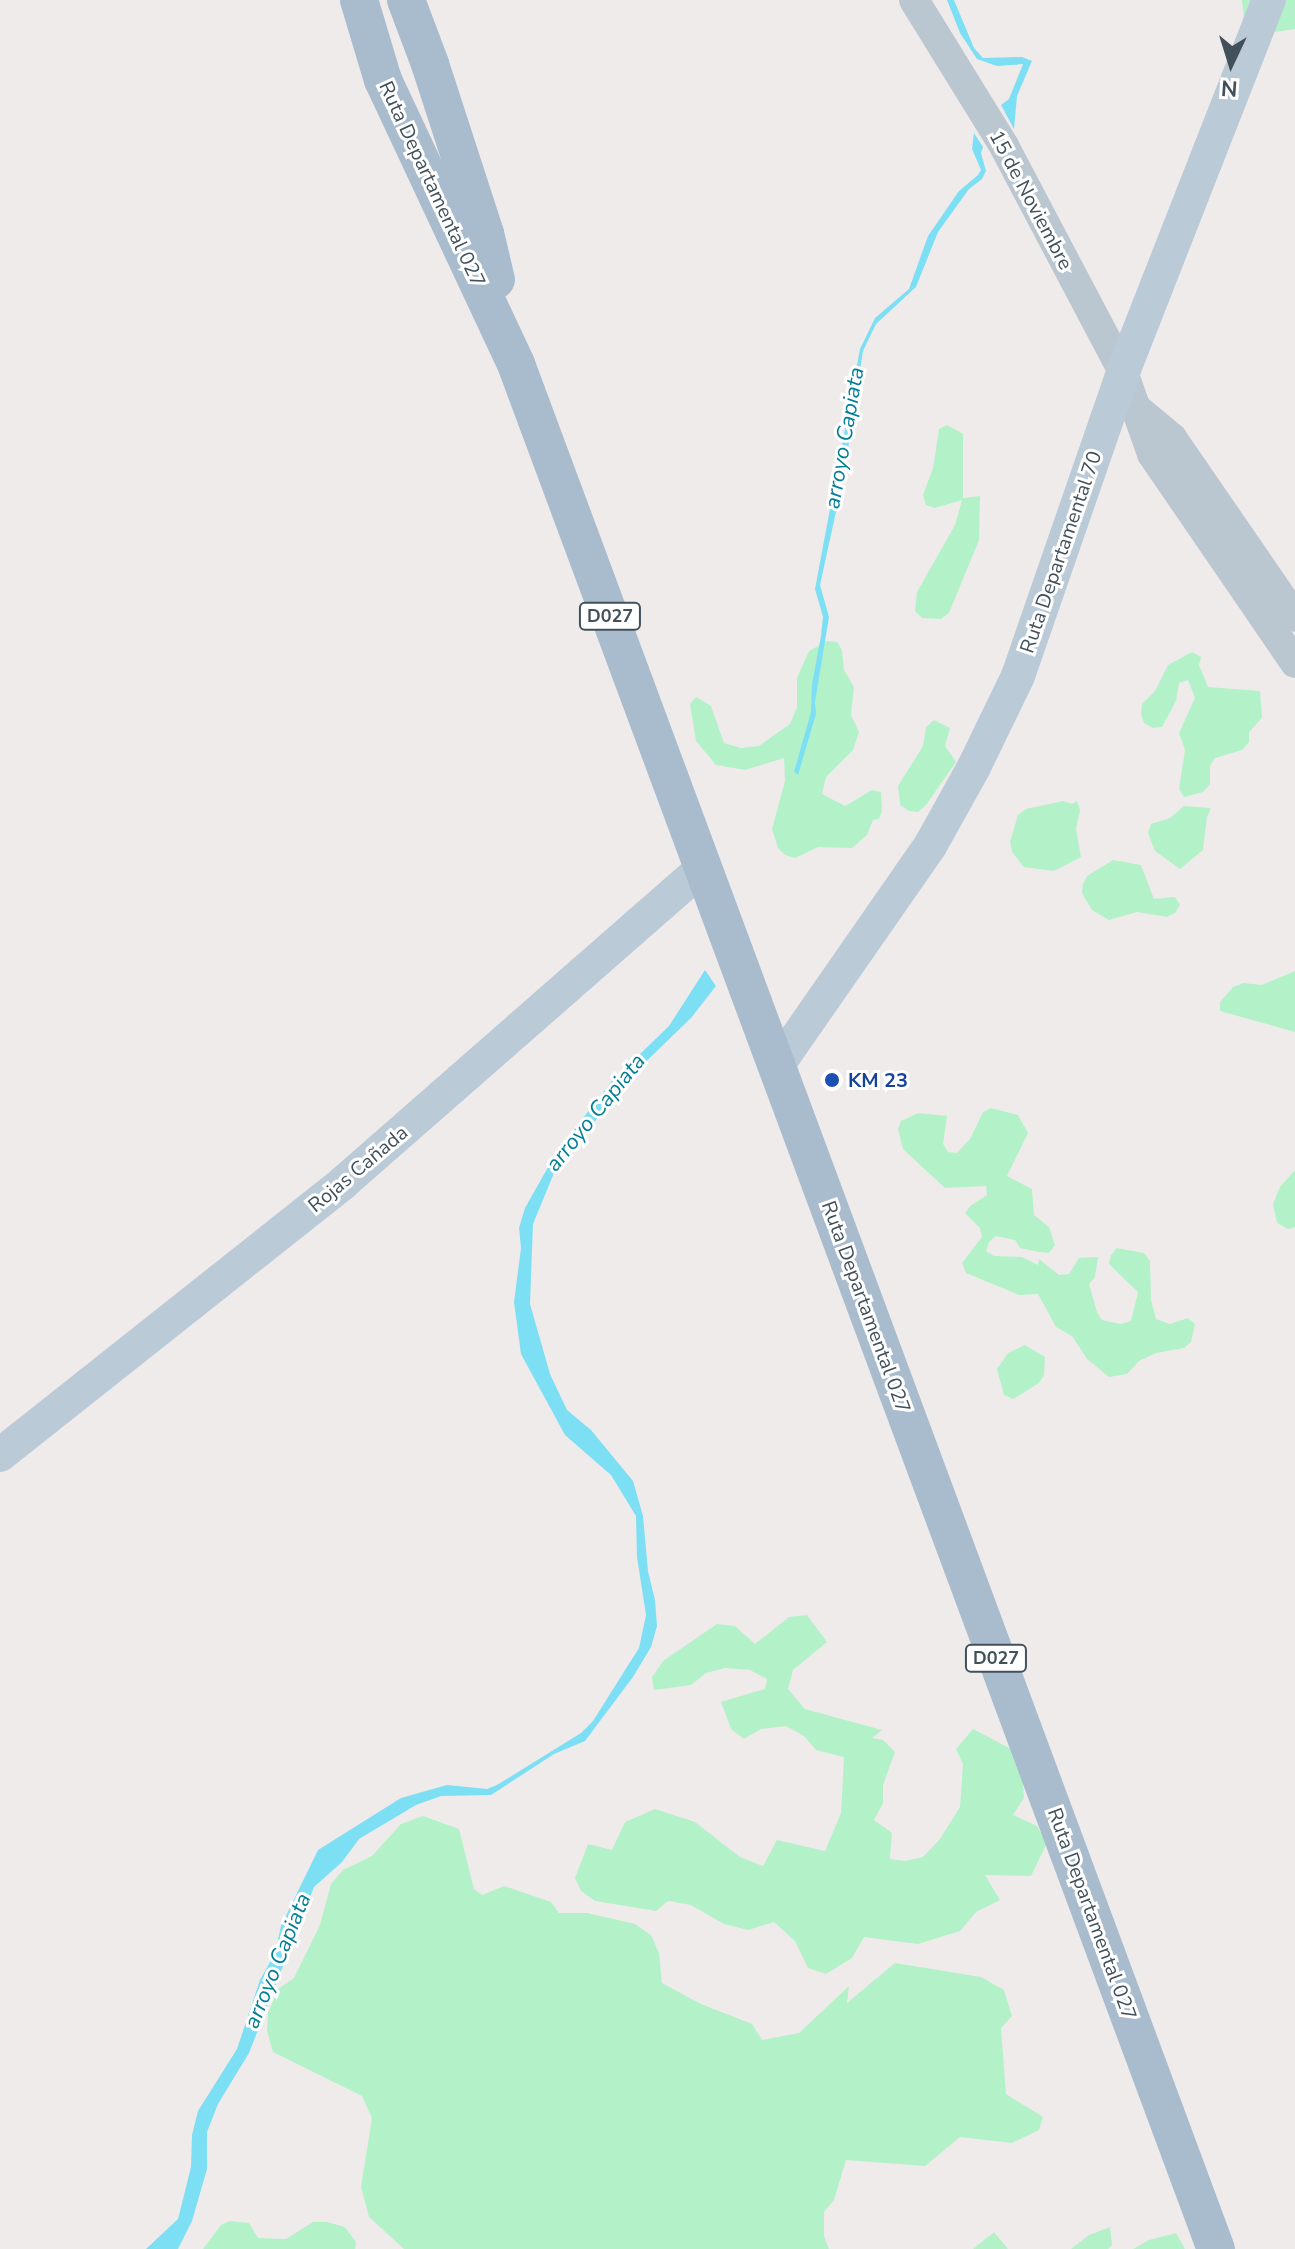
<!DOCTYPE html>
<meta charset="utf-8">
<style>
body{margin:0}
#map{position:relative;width:1295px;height:2249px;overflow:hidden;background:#efebeb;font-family:"Nunito Sans",sans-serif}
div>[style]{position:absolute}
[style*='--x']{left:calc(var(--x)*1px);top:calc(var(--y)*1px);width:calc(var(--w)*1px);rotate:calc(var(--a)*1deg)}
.green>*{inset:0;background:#b3f2c9}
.water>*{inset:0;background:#7cdff3}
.tertiary>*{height:30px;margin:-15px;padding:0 15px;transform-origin:15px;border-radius:15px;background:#bac7d0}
.secondary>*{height:34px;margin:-17px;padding:0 17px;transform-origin:17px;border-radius:17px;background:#bbcad7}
.primary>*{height:38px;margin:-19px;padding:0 19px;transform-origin:19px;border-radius:19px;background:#a8bcce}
.dots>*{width:22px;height:22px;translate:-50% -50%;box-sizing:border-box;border:4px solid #fff;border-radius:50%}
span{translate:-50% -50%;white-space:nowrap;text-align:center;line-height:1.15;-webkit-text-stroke:6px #fff;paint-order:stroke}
.shield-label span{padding:2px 6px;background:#fff;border:2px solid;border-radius:6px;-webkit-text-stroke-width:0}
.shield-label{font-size:18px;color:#42505a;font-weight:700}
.street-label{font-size:20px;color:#42505a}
.transit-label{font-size:20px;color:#164399;font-weight:700}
.left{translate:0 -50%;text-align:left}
.water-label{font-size:22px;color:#037e97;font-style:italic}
.north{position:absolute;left:1191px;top:24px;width:80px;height:80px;-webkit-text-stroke:6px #fff;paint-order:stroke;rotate:184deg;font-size:22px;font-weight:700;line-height:32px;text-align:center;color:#42505a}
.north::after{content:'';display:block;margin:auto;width:28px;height:36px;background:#42505a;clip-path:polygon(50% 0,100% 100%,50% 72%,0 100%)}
</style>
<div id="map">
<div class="green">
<div style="clip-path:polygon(1242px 0,1295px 0,1295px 29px,1262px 34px,1245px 30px)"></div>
<div style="clip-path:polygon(947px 425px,963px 434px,963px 498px,980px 496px,979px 540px,949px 613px,941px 619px,922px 618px,915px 611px,917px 592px,955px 525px,962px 500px,935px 508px,926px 505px,923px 495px,933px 468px,939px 429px)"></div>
<div style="clip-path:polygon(827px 641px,837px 642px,842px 650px,844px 670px,854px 687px,851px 715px,859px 732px,853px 750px,826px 777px,822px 794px,845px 806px,872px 790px,881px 792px,882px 811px,879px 819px,873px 820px,867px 835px,852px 848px,818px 847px,795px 858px,785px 855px,778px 848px,772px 829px,785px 781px,784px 758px,745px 770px,716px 765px,696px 741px,690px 704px,696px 697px,711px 706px,724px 743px,741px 748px,759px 746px,790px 724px,797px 707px,797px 678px,809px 651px)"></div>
<div style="clip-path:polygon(1192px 652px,1201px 657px,1199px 665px,1208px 687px,1260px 691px,1262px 718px,1249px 732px,1249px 742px,1242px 750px,1215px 758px,1210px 766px,1210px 784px,1203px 792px,1184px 797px,1179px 789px,1185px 750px,1179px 733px,1195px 698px,1188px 680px,1179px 683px,1176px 701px,1162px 727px,1153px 728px,1144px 723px,1141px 714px,1142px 704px,1155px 691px,1168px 665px)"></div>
<div style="clip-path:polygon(934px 720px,950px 728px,945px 746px,956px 762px,926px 805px,918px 812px,909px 811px,900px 805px,898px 786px,923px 746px,926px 727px)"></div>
<div style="clip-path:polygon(1063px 801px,1072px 804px,1077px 801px,1080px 810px,1076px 829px,1081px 857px,1054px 871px,1024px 867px,1012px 852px,1010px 842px,1018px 815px,1026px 809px)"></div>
<div style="clip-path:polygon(1184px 806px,1211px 808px,1207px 817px,1203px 850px,1180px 869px,1155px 851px,1148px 833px,1151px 824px,1170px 818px)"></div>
<div style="clip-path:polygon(1113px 860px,1141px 865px,1154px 899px,1175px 897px,1180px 905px,1175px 913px,1167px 917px,1137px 912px,1109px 920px,1092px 910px,1082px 893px,1083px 884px,1087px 876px)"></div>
<div style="clip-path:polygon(1295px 971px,1295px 1032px,1220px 1011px,1220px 1002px,1233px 987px,1243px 983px,1262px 985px)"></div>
<div style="clip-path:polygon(991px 1108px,1018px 1115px,1028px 1133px,1007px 1176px,1032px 1189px,1034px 1215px,1049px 1227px,1055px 1245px,1049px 1253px,1039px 1252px,1020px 1248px,1015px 1240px,996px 1236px,989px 1242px,986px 1251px,994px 1256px,1022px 1257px,1038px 1265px,1039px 1259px,1059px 1275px,1069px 1274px,1079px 1258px,1098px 1257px,1095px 1277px,1089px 1284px,1097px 1312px,1102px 1320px,1121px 1324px,1131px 1321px,1138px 1292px,1109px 1264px,1111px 1255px,1117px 1248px,1144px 1253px,1150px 1261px,1151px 1300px,1156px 1319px,1170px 1324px,1188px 1318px,1195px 1324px,1191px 1342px,1184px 1348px,1156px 1353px,1139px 1361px,1127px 1374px,1109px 1377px,1087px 1359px,1072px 1336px,1056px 1327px,1038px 1294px,1019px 1295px,966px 1273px,962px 1263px,982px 1237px,980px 1228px,965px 1213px,970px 1206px,987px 1195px,986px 1186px,945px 1188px,903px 1149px,898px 1129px,901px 1121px,918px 1113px,947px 1116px,943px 1144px,948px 1152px,957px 1153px,970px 1139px,983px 1112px)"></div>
<div style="clip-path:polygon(1295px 1170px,1295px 1227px,1288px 1229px,1277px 1223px,1273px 1204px,1280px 1187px)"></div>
<div style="clip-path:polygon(1025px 1345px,1045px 1357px,1044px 1375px,1039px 1383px,1013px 1399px,1004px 1395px,997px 1369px,1008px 1353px)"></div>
<div style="clip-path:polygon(807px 1615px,827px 1642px,793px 1670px,788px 1689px,805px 1709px,882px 1730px,872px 1738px,883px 1740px,895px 1752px,883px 1785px,883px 1803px,874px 1820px,892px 1833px,890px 1859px,905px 1861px,923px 1857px,940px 1839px,960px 1807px,963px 1764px,956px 1749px,973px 1729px,1021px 1754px,1024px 1798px,1013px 1815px,1037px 1826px,1047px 1843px,1031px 1876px,985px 1875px,1000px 1900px,976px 1912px,960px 1931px,918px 1944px,864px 1937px,852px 1958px,826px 1974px,808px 1968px,795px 1941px,774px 1922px,748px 1930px,724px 1924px,691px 1905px,668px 1901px,656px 1911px,595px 1901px,581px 1891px,575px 1878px,588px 1844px,612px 1850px,625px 1822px,655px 1809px,695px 1822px,740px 1857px,763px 1866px,777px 1840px,825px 1851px,841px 1813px,844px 1757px,816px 1750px,804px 1736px,786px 1726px,761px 1729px,744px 1739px,731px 1729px,721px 1702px,765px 1689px,767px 1679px,750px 1670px,725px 1668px,706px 1673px,691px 1685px,654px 1690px,652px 1677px,663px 1661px,717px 1624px,735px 1626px,755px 1644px,789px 1617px)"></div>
<div style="clip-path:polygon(423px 1816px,459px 1829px,474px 1889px,482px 1895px,504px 1886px,551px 1902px,559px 1913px,587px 1913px,635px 1924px,651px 1935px,659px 1953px,662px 1983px,701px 2004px,752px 2024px,762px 2040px,799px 2033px,849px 1986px,847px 2003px,895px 1963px,981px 1977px,1004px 1990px,1012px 2016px,1001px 2028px,1006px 2094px,1043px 2117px,1039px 2130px,1012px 2143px,960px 2137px,925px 2166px,846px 2160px,834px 2200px,824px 2212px,824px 2236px,829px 2249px,404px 2249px,369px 2217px,361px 2187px,372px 2118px,362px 2096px,273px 2052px,267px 2031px,268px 2013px,278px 1989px,294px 1978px,320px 1925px,331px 1884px,343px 1870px,372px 1856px,401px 1824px)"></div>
<div style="clip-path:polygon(230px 2221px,249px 2223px,258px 2238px,286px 2239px,313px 2222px,327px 2222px,345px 2227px,356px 2242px,355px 2249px,203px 2249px,221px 2225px)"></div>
<div style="clip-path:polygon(1110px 2227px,1112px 2245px,1108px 2249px,1071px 2249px,1089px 2235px)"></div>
<div style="clip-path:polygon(994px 2232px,1008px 2249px,973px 2249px)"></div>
<div style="clip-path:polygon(1176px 2233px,1185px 2249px,1133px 2249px,1149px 2240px)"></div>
</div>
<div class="water">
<div style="clip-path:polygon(947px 0,954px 0,974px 48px,983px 58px,1022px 57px,1032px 61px,1017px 96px,1014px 129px,1001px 105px,1009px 99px,1023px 64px,997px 66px,977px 59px,960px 33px)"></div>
<div style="clip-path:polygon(974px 133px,983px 147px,981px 153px,986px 171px,982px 179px,969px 189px,938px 232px,916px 287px,876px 324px,863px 351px,844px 475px,820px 585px,829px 617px,815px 702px,816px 714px,798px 775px,794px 772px,811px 712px,812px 684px,821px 636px,823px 617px,815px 589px,860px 349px,875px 318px,909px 289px,928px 236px,959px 191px,978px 175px,981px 170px,972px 149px)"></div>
<div style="clip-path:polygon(705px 970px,716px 986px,691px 1018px,630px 1077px,554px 1173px,533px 1224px,530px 1304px,550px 1374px,567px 1410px,591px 1430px,633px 1481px,643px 1516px,648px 1571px,655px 1600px,657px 1626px,651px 1647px,633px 1677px,585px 1741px,554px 1754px,491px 1795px,441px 1796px,416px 1805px,359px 1839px,342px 1862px,314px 1887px,249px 2053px,218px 2104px,207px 2132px,207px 2169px,192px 2221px,178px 2249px,146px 2249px,178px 2219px,191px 2167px,192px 2135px,198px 2111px,237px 2049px,260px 1980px,275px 1953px,281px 1926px,318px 1850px,401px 1798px,447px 1785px,487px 1789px,497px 1785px,581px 1733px,593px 1721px,639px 1648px,646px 1615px,637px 1557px,636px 1516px,611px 1475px,565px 1435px,521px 1354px,514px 1302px,521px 1248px,519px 1228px,525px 1208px,556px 1153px,611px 1082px,669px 1026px)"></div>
</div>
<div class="tertiary">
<div style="--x:914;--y:0;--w:172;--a:58.3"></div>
<div style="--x:1004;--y:146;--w:255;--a:62.2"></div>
<div style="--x:1123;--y:372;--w:87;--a:70.5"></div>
<div style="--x:1152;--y:454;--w:253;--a:55.6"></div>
<div style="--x:1136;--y:408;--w:47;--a:39.8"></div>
<div style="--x:1172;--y:438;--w:217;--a:55.5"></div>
</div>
<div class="secondary">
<div style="--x:777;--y:1066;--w:268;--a:-55.2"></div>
<div style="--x:930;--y:846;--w:90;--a:-60.9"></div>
<div style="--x:974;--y:767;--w:101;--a:-64.2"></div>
<div style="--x:1018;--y:676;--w:322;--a:-70.9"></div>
<div style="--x:1123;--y:372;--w:400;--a:-68.6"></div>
<div style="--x:0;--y:1455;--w:439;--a:-38.4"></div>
<div style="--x:344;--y:1182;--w:477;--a:-41.2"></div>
</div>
<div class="primary">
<div style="--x:359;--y:0;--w:84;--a:73.3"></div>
<div style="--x:383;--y:80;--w:314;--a:64.9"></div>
<div style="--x:516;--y:364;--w:2011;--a:69.63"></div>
<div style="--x:406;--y:0;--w:68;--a:69.4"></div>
<div style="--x:430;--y:64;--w:178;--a:72"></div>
<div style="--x:485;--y:233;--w:48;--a:76.8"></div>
</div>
<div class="dots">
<div style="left:832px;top:1080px;background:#1a4fb4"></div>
</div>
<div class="shield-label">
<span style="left:610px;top:616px">D027</span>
<span style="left:996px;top:1658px">D027</span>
</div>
<div class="street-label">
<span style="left:432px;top:184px;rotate:65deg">Ruta Departamental 027</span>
<span style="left:1031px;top:200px;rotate:62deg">15 de Noviembre</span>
<span style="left:1061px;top:552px;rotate:-71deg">Ruta Departamental 70</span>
<span style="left:358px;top:1169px;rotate:-40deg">Rojas Cañada</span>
<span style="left:866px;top:1307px;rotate:70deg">Ruta Departamental 027</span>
<span style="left:1092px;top:1914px;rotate:70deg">Ruta Departamental 027</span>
</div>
<div class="transit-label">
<span class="left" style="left:848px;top:1080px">KM 23</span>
</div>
<div class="water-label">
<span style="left:845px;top:438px;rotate:-80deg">arroyo Capiata</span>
<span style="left:596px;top:1113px;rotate:-51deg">arroyo Capiata</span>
<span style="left:278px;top:1961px;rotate:-68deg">arroyo Capiata</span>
</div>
<div class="north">N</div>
</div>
